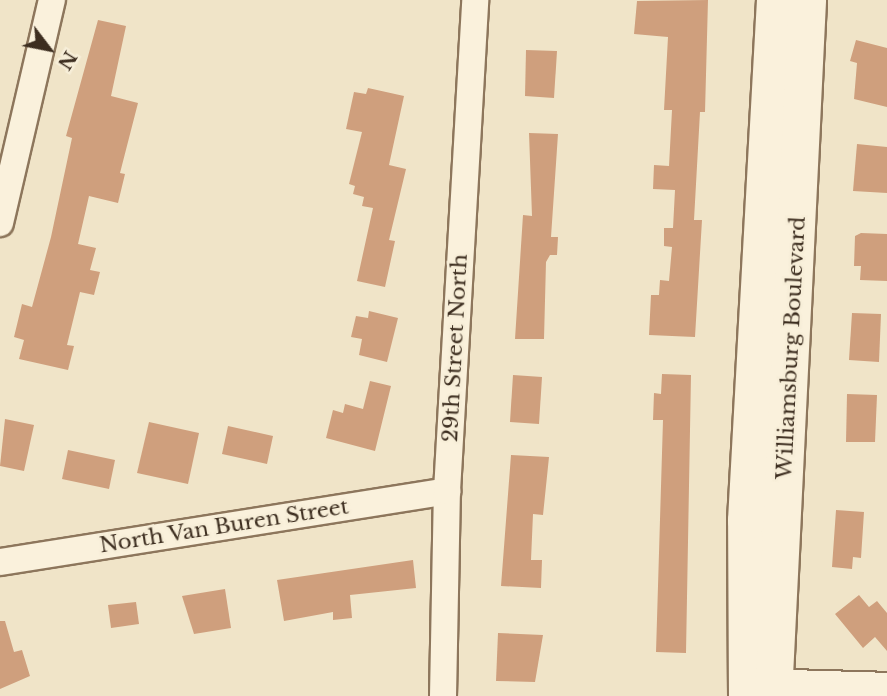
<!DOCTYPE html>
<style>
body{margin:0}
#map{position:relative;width:887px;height:696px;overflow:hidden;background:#f0e4c8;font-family:"Libre Baskerville",serif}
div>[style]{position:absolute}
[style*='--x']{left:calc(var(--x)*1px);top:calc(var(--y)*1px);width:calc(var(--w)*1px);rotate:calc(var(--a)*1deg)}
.building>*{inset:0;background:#cf9f7d}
.roads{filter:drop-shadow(2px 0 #8d765c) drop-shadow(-2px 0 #8d765c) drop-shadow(0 2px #8d765c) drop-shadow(0 -2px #8d765c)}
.minor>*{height:26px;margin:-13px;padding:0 13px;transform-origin:13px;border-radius:13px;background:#faf1dc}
.secondary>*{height:37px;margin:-18.5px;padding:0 18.5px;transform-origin:18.5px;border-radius:18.5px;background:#faf1dc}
span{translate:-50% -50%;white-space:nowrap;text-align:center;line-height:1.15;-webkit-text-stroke:5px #f7eed8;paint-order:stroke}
.street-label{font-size:21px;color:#3d2e20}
.north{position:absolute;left:14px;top:14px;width:70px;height:70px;-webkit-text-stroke:5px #f7eed8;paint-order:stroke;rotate:122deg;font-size:19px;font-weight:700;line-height:28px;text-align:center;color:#3d2e20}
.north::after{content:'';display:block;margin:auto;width:24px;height:32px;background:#3d2e20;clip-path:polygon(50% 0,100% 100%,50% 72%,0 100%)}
</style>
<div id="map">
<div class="building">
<div style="clip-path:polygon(708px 0,705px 112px,700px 112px,694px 220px,702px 220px,695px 337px,649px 335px,651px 295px,659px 295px,660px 280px,669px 281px,672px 247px,664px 246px,664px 228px,673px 228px,675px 190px,653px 189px,654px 165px,669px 166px,672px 110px,664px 110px,668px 37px,634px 34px,637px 1px)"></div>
<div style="clip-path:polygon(98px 20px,126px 26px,111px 96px,138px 103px,120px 173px,125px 174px,118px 203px,89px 196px,78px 244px,96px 248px,90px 270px,100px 272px,94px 295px,80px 292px,67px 345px,74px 346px,68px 370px,19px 359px,24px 340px,14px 337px,22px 304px,32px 307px,51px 237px,72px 138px,66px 136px)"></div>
<div style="clip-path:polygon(856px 40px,887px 48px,887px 107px,854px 99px,857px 63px,850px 61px)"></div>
<div style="clip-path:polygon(526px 50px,557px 51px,554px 98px,525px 96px)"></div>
<div style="clip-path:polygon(368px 88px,404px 96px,389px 165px,406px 169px,389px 240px,395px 241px,385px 287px,357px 281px,373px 208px,362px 206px,364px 197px,353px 194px,355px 186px,349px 184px,362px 132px,346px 129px,354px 92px,366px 94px)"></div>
<div style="clip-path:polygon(529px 133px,558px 134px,551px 237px,558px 237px,557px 255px,550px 255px,546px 262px,544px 339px,515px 339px,523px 215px,532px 216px)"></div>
<div style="clip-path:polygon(857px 144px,887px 147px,887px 193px,853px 191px)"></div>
<div style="clip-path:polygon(861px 233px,887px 234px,887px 281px,860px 280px,861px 266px,854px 266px,855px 236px)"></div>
<div style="clip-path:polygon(369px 311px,398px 318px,387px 362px,359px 355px,362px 339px,351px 337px,356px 316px,368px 318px)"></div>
<div style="clip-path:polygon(852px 313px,881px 314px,879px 362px,849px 360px)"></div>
<div style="clip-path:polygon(662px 374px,691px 375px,686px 653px,656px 652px,663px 420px,653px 420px,654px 393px,661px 394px)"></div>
<div style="clip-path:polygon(513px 375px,542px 377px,539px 424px,510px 422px)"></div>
<div style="clip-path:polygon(370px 381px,391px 386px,375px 451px,326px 438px,333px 410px,343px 413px,345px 404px,363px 409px)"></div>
<div style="clip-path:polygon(847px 394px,877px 395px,875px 442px,846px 442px)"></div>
<div style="clip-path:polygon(5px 419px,34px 425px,24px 471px,0 466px)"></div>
<div style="clip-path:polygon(149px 422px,199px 433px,188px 484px,137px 473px)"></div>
<div style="clip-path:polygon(228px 426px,273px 436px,267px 464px,222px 454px)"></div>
<div style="clip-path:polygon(68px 450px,115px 460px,109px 489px,62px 479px)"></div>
<div style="clip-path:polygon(511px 455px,549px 457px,543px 515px,533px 514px,531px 560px,542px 560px,541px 588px,501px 586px)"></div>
<div style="clip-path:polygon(836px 510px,864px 512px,861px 558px,853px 557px,852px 569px,832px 567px)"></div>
<div style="clip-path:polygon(413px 560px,416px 588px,350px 595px,352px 618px,333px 620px,333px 612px,284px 621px,277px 580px)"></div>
<div style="clip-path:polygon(225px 589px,231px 628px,194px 634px,182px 596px)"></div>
<div style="clip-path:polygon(859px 595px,869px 607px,877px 601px,887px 613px,887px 651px,875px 637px,863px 648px,835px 614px)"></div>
<div style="clip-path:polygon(136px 602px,139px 624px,111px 628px,108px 605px)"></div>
<div style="clip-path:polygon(0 621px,5px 621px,14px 652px,22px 650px,30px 676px,0 689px)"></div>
<div style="clip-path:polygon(498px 633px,543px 635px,535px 682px,496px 681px)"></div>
</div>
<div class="roads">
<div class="minor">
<div style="--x:0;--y:223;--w:229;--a:-76.9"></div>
<div style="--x:0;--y:562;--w:453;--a:-9"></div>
<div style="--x:756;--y:682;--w:131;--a:1.7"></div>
<div style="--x:443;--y:696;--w:205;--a:-88.9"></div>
<div style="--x:447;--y:491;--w:492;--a:-86.7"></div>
</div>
<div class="secondary">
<div style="--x:747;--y:696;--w:176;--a:-90.3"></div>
<div style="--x:746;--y:520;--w:521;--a:-86.81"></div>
<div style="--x:773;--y:696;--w:697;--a:-87.2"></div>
</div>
</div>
<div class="street-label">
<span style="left:455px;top:348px;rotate:-87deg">29th Street North</span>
<span style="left:791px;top:348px;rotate:-87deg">Williamsburg Boulevard</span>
<span style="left:224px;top:526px;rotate:-9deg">North Van Buren Street</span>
</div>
<div class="north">N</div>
</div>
